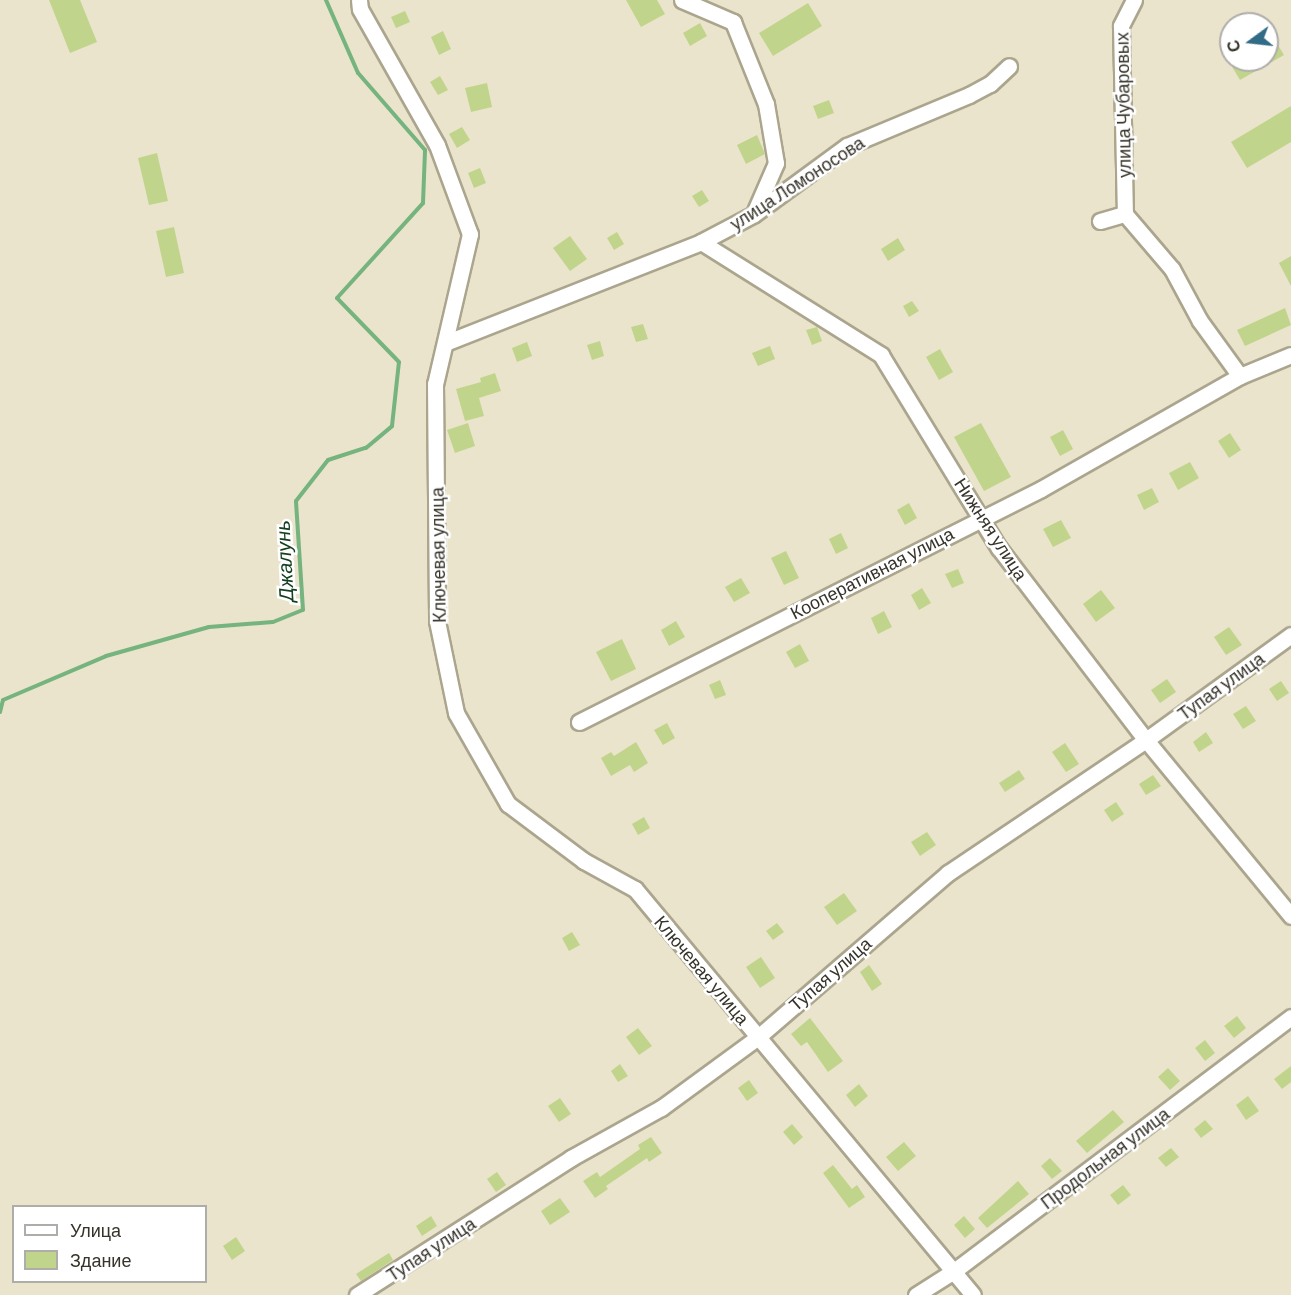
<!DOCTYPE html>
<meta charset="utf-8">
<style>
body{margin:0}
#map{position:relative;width:1291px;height:1295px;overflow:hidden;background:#ebe4cc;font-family:Barlow,sans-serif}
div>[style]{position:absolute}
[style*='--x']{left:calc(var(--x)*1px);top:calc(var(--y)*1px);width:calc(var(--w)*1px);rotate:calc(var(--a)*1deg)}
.stream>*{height:4px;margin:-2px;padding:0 2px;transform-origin:2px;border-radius:2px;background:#75b37f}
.building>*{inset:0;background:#c0d58b}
.roads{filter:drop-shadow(2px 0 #aba58e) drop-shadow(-2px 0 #aba58e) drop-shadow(0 2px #aba58e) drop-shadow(0 -2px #aba58e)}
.street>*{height:15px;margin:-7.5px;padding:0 7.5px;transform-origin:7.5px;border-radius:7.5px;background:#fff}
span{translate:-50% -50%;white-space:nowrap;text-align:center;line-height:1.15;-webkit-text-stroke:5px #fff;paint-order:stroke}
.street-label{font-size:18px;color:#36332a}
.water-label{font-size:20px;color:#13401e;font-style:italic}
.legend{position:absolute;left:12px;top:1205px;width:195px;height:78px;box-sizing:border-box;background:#fff;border:2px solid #afadaa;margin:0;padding:8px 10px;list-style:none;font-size:18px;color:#36332a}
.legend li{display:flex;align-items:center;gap:12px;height:30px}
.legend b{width:30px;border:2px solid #afadaa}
.north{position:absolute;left:1219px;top:12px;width:60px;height:60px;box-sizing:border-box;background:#fff;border:2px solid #afadaa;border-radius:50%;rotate:255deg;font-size:16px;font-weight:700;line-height:24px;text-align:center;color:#36332a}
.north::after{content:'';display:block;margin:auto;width:21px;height:27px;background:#326b85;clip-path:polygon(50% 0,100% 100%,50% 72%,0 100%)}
</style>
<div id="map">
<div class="stream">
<div style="--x:0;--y:712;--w:12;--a:-76"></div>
<div style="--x:3;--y:700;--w:112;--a:-23.1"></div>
<div style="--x:106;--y:656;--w:107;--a:-15.7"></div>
<div style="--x:209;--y:627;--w:64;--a:-4.5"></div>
<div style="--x:273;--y:622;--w:32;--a:-22"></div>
<div style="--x:303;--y:610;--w:109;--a:-93.7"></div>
<div style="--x:296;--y:501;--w:52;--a:-52"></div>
<div style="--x:328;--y:460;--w:40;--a:-18"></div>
<div style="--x:366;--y:448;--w:34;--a:-40"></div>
<div style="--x:392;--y:426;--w:64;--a:-83.8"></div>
<div style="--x:399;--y:362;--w:89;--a:-134.1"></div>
<div style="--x:337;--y:298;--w:128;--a:-47.8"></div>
<div style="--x:423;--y:203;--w:53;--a:-87.8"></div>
<div style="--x:425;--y:150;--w:102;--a:-131"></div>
<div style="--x:358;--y:73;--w:80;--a:-113.7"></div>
</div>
<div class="building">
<div style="clip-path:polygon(49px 0,80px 0,97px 42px,70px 53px)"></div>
<div style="clip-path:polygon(626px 0,657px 0,665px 14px,641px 27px)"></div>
<div style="clip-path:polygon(808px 3px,822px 26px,773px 56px,759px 33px)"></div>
<div style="clip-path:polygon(405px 11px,410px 22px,396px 28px,391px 17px)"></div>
<div style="clip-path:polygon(700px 23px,707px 36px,690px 46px,683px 33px)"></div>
<div style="clip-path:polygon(1267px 27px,1284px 55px,1240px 80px,1228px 60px,1267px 60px)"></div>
<div style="clip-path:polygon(443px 31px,451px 49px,439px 55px,431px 37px)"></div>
<div style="clip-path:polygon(440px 76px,448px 90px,438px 95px,430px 82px)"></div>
<div style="clip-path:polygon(487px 83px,492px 107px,471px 112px,465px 88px)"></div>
<div style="clip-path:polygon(829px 100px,834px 113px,818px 119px,813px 106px)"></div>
<div style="clip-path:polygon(1291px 106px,1291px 142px,1247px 168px,1231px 142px)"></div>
<div style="clip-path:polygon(462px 127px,470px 140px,457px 148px,449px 134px)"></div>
<div style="clip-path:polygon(757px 135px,765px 154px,746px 164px,737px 145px)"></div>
<div style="clip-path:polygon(157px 153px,168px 201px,149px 205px,138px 158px)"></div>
<div style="clip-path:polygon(480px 168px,486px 183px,474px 188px,468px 173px)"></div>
<div style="clip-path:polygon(702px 190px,709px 201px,699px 207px,692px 196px)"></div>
<div style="clip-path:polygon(174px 227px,184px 273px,166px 277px,156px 231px)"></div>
<div style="clip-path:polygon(617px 232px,624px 244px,614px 250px,607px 238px)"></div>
<div style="clip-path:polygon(570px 236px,587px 259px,570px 271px,553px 248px)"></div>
<div style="clip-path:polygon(898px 238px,905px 250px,888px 261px,881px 249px)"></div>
<div style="clip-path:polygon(1291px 256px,1291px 286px,1279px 263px)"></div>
<div style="clip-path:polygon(912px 301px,919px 311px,909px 317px,903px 306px)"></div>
<div style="clip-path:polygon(1285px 308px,1291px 325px,1245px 346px,1237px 330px)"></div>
<div style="clip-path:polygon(643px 324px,648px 339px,636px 342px,631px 327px)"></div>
<div style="clip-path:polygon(817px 327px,822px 341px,812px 345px,806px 330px)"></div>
<div style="clip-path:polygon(600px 341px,604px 356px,592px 360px,587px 345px)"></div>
<div style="clip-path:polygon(527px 342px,532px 356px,517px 362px,512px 348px)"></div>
<div style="clip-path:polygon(770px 346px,775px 359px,758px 366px,752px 353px)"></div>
<div style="clip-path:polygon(940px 349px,953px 372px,939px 380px,926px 357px)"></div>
<div style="clip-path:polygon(495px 373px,501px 391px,479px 398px,484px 416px,465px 421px,456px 389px,481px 382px,480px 378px)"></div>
<div style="clip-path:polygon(468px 423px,475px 446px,455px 453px,447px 430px)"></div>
<div style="clip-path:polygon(981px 423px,1011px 477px,984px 491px,954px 437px)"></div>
<div style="clip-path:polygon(1063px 430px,1073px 449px,1060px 456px,1050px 437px)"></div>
<div style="clip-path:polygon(1230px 433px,1241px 450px,1229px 458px,1218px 441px)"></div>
<div style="clip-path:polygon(1190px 462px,1199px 478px,1178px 490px,1169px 473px)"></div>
<div style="clip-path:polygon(1152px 488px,1159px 502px,1144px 510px,1137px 495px)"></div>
<div style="clip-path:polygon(909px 503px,917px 518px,905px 525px,897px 510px)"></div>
<div style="clip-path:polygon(1061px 520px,1071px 538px,1053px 547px,1043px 529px)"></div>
<div style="clip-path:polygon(841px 533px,848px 548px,836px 554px,829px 539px)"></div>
<div style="clip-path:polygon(786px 551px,799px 578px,784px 585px,771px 558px)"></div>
<div style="clip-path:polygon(958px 569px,964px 583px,952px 588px,945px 574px)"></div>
<div style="clip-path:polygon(741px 578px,750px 593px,734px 602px,725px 587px)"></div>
<div style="clip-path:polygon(922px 588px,931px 603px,919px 610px,911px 595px)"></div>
<div style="clip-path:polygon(1101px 590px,1115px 608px,1096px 622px,1083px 604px)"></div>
<div style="clip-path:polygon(884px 611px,892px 627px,878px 634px,871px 618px)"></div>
<div style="clip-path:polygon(676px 621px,685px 637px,669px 646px,661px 630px)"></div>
<div style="clip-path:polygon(1229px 627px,1242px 645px,1226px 655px,1214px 637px)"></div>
<div style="clip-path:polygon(622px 639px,636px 669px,611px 681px,596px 652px)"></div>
<div style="clip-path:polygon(800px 644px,809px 661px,795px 668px,786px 652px)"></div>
<div style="clip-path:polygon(1167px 679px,1176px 692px,1160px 703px,1151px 690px)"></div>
<div style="clip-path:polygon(720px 680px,726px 695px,715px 699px,709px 685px)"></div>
<div style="clip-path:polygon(1281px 681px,1289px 693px,1277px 701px,1269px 689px)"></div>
<div style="clip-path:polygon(1246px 706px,1256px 721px,1243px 729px,1233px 714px)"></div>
<div style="clip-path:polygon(667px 723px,675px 738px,663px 745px,654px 730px)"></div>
<div style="clip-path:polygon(1206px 732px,1213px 743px,1199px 752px,1193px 742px)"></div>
<div style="clip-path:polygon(636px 742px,648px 763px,634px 772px,630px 765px,611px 776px,601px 758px,611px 752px,614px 756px)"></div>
<div style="clip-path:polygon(1065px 743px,1079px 764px,1066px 772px,1052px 752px)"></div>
<div style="clip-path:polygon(1019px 770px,1025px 779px,1005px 792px,999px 783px)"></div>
<div style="clip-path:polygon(1153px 775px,1161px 786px,1146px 795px,1139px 784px)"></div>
<div style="clip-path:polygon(1116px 802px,1124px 814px,1112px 822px,1104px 810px)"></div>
<div style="clip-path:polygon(644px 817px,650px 828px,638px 835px,632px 824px)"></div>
<div style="clip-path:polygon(927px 832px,936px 845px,920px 856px,911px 842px)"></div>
<div style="clip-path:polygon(844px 893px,857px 911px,837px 925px,824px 907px)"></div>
<div style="clip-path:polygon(777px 923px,784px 932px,773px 940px,766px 931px)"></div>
<div style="clip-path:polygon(572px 932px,580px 945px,569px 951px,562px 938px)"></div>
<div style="clip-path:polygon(761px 957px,775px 978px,760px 988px,746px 967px)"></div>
<div style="clip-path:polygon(869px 965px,882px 984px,872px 991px,860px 972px)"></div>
<div style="clip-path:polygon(1237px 1016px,1246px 1028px,1234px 1038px,1224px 1026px)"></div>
<div style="clip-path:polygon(810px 1018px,843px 1061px,828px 1072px,807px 1042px,801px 1046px,791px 1034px)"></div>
<div style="clip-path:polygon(638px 1028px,652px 1046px,639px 1055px,626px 1037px)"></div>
<div style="clip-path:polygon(1205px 1040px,1215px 1053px,1205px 1061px,1195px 1048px)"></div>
<div style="clip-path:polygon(620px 1064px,628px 1076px,618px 1082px,611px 1071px)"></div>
<div style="clip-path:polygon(1291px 1066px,1291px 1082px,1282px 1089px,1274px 1079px)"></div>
<div style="clip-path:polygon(1168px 1068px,1180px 1081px,1170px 1090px,1158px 1077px)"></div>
<div style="clip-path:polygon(749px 1080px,758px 1093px,747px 1101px,738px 1088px)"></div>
<div style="clip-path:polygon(859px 1084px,868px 1096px,855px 1107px,846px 1095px)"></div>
<div style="clip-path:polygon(1248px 1096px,1259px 1111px,1246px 1120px,1236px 1105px)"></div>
<div style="clip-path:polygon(560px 1098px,571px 1114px,559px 1122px,548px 1106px)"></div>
<div style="clip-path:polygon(1113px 1110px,1124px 1122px,1087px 1153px,1076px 1141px)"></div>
<div style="clip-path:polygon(1205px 1120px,1213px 1129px,1201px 1138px,1194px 1129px)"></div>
<div style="clip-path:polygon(792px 1124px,803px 1137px,794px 1145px,783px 1132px)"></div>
<div style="clip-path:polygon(651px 1137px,662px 1153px,649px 1162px,647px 1158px,606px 1186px,608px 1189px,595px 1198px,583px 1181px,597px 1172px,600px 1177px,640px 1149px,638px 1145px)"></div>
<div style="clip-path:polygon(904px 1142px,916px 1156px,898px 1171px,886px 1157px)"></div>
<div style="clip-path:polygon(1171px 1148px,1179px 1157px,1166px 1167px,1158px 1158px)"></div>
<div style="clip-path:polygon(1050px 1158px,1062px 1171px,1052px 1179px,1041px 1166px)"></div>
<div style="clip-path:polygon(833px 1165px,852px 1189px,857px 1185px,865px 1197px,849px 1208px,823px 1173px)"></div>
<div style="clip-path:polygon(497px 1172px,506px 1185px,496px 1192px,487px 1179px)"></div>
<div style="clip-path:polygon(1018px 1181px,1029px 1194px,987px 1228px,978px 1218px)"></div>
<div style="clip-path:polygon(1123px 1185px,1131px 1195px,1118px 1205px,1110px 1195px)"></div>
<div style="clip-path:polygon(560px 1198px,570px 1212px,550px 1225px,541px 1211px)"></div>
<div style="clip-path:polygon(431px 1216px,437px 1226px,422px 1236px,416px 1226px)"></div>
<div style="clip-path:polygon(964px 1216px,975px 1229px,965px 1238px,954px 1225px)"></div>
<div style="clip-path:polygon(236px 1237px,245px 1251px,232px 1260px,223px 1246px)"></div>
<div style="clip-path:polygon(389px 1253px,393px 1260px,361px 1281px,356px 1274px)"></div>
</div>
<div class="roads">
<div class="street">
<div style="--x:359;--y:0;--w:9;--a:84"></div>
<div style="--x:360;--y:9;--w:156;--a:60.5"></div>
<div style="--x:437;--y:145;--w:95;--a:69.7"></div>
<div style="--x:470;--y:234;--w:154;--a:103.1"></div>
<div style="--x:435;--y:384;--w:237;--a:89.5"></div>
<div style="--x:437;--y:621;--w:94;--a:78.3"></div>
<div style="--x:456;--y:713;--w:105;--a:60.3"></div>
<div style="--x:508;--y:804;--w:95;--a:36.9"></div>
<div style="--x:584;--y:861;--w:58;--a:28.8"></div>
<div style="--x:635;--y:889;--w:528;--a:50.22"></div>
<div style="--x:682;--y:0;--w:56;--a:23.3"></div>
<div style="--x:733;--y:22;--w:88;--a:68.1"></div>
<div style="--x:766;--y:104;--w:60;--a:80.4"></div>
<div style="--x:776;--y:163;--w:52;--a:113.6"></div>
<div style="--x:1134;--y:0;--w:29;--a:117"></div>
<div style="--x:1121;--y:26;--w:188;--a:88.8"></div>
<div style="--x:1125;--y:214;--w:72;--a:49.5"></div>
<div style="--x:1172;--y:269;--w:59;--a:61.7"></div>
<div style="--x:1200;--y:321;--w:68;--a:54"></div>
<div style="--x:1100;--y:221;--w:26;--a:-16"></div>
<div style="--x:701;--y:242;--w:213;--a:32.1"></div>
<div style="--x:881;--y:355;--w:226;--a:58.6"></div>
<div style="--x:999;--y:548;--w:242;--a:52.6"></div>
<div style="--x:1146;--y:740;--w:228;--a:50.5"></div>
<div style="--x:445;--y:343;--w:275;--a:-21.5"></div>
<div style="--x:701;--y:242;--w:60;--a:-27.8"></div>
<div style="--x:754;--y:214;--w:115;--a:-36.2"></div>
<div style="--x:847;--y:146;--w:132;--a:-22.7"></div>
<div style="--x:969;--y:95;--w:24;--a:-28"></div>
<div style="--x:990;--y:84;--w:26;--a:-43"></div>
<div style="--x:579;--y:722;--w:517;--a:-26.76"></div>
<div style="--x:1041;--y:489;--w:229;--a:-29.6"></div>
<div style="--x:1240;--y:376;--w:55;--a:-22.4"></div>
<div style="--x:357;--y:1295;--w:254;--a:-32.6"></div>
<div style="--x:571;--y:1158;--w:103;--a:-29.1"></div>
<div style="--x:661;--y:1108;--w:120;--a:-36.2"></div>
<div style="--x:758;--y:1037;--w:251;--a:-40.8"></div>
<div style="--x:948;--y:873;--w:239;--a:-33.9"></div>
<div style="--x:1146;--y:740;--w:179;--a:-35.9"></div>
<div style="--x:916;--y:1295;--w:45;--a:-32.3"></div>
<div style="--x:954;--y:1271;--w:422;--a:-37"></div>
</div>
</div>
<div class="street-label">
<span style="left:1123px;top:105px;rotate:-91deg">улица Чубаровых</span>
<span style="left:797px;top:183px;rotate:-33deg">улица Ломоносова</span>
<span style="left:991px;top:529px;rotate:57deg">Нижняя улица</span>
<span style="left:438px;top:555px;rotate:-91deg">Ключевая улица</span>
<span style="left:872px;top:573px;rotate:-27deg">Кооперативная улица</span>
<span style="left:1221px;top:686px;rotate:-36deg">Тупая улица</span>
<span style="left:702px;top:970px;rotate:50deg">Ключевая улица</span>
<span style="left:830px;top:974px;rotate:-41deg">Тупая улица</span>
<span style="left:1105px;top:1158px;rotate:-37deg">Продольная улица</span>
<span style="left:431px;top:1249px;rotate:-33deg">Тупая улица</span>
</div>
<div class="water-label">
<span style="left:284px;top:561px;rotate:-93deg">Джалунь</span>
</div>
<ul class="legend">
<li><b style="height:8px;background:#fff"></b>Улица</li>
<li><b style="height:16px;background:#c0d58b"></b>Здание</li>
</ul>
<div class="north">С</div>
</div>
